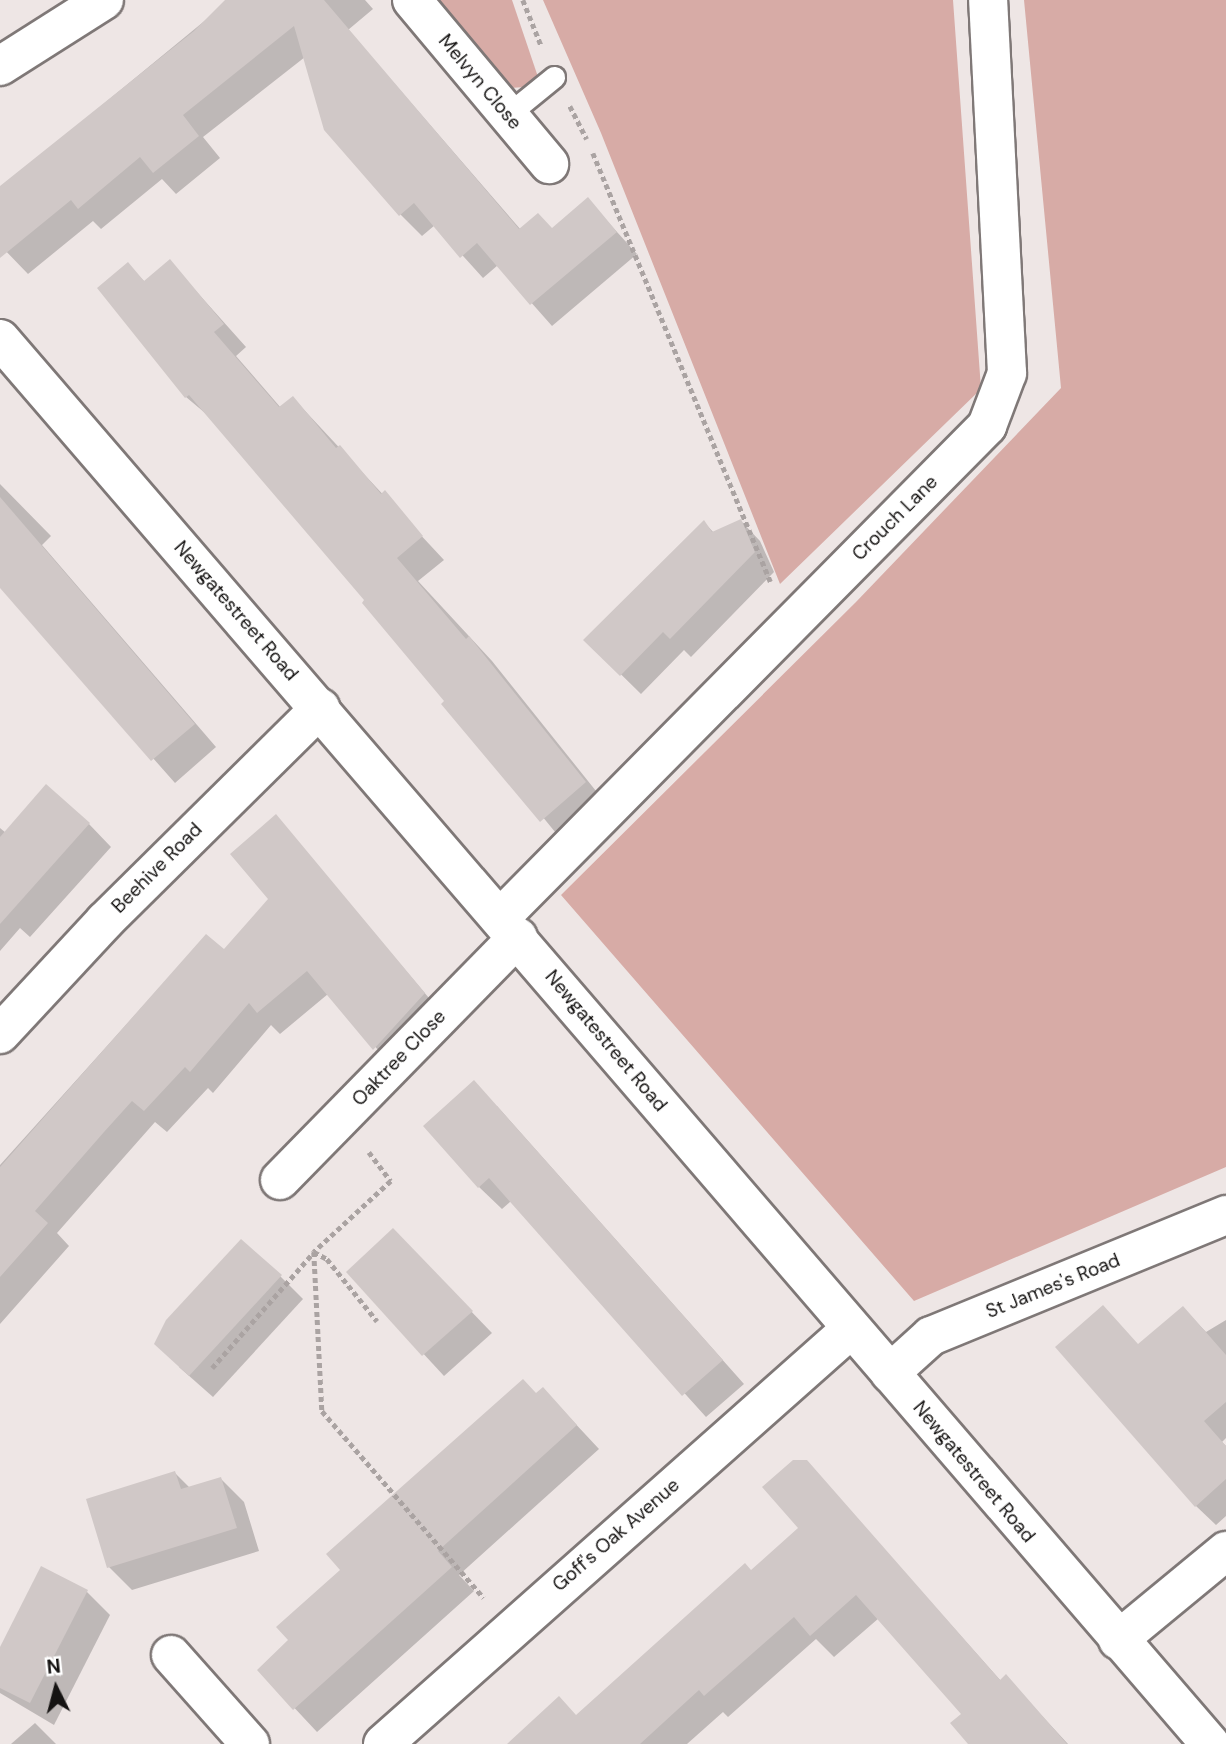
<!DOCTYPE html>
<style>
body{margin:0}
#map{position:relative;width:1226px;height:1744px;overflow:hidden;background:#eee6e5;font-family:"DM Sans",sans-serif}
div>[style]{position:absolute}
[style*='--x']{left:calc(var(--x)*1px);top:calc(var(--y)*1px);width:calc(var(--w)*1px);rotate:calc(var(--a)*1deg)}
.green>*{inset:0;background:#d7aba6}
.shadow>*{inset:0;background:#0003}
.building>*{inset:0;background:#d0c8c7}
.path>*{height:4.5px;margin-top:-2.25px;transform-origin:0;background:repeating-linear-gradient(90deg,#aaa3a2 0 5px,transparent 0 8.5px)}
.roads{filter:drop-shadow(2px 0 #7f7877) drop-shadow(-2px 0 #7f7877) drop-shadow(0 2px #7f7877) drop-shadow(0 -2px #7f7877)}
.service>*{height:21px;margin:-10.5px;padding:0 10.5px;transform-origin:10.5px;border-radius:10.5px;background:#fff}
.minor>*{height:38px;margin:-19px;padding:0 19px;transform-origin:19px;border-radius:19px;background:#fff}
.tertiary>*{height:38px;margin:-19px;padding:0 19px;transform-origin:19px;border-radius:19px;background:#fff}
span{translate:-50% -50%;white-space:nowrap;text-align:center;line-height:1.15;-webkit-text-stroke:5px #fff;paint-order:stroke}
.street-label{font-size:19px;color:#151312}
.north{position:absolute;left:21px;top:1653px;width:70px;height:70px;-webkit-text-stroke:5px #fff;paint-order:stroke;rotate:354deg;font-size:19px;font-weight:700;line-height:28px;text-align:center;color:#151312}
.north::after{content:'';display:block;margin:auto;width:24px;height:32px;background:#151312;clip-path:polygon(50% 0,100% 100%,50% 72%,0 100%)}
</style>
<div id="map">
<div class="green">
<div style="clip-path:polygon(430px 0,512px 0,538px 77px,525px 87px,510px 88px)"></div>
<div style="clip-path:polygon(543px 0,953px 0,981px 389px,780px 584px,601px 133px)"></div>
<div style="clip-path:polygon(1024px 0,1226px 0,1226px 1167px,914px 1301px,561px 895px,856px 602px,1061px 388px)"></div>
</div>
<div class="shadow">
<div style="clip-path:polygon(230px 0,365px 0,373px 9px,348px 30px,521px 230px,553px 230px,588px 200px,637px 254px,552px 326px,498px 265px,483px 278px,435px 225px,422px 236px,400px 214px,305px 57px,203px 137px,220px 158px,176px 194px,162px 179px,101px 229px,93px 221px,28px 274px,0 245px,0 189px)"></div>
<div style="clip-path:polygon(170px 262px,246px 347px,236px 356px,281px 408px,293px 398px,444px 560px,418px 581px,492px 661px,608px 806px,564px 843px,367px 601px,211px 418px,186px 397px,99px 288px,127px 264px,145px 282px)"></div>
<div style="clip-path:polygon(0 484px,51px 536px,42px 545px,216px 747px,175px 783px,0 585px)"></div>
<div style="clip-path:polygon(741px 521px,760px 541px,774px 572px,691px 657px,684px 650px,641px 694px,586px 640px,704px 522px,714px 533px)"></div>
<div style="clip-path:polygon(276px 817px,445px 1017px,396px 1070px,328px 994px,280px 1034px,271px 1025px,213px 1093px,208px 1088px,167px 1132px,155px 1122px,57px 1233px,69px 1246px,0 1324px,0 1165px,206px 936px,224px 951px,271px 899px)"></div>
<div style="clip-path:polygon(89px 824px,111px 847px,30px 937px,20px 928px,0 951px,0 828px,6px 833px)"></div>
<div style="clip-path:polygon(497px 1106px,744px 1384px,706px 1417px,511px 1201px,502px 1209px,479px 1187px)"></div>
<div style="clip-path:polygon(413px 1251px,492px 1333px,444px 1376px,348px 1272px)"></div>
<div style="clip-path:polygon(280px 1276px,303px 1299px,213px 1397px,179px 1367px)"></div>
<div style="clip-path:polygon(1103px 1308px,1139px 1346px,1183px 1308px,1206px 1332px,1226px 1320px,1226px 1438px,1222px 1442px,1226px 1446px,1226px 1516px,1216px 1525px,1196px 1506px)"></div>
<div style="clip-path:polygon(543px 1389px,599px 1449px,459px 1575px,474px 1591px,317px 1732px,259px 1670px,290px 1641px,342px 1570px)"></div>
<div style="clip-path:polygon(806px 1462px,1001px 1681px,1006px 1677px,1068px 1744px,970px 1744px,963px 1714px,879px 1618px,834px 1657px,816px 1639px,728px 1717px,723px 1712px,687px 1744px,636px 1744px,751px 1572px,800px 1528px)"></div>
<div style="clip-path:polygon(175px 1473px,190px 1488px,221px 1479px,244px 1502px,259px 1551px,132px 1590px,109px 1567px)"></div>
<div style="clip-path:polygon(42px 1569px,87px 1592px,110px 1615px,54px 1725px,0 1693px,0 1651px)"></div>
<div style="clip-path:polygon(35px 1723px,56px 1744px,11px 1744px)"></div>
</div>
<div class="building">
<div style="clip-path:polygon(225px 0,324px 0,519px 229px,538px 213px,552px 228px,588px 197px,617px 232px,530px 305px,477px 243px,460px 258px,414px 203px,399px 216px,324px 130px,294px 26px,183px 115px,199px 136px,153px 173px,140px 157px,78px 209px,71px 200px,0 258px,0 186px,194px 31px)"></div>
<div style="clip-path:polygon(170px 259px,224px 324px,214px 332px,279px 407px,293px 396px,336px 448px,340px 445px,381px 494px,385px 490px,423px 536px,397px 558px,466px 639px,469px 636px,586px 782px,540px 822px,441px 704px,444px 701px,362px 603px,364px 600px,189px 395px,185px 398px,97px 288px,128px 262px,144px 281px)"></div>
<div style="clip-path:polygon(0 497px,195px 724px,151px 761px,0 588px)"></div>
<div style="clip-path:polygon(741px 519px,755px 552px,670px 639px,663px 632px,620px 676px,583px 640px,704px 520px,712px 532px)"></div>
<div style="clip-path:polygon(46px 784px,90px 823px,0 924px,0 837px)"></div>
<div style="clip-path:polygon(276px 814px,425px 993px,373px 1050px,307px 971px,257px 1013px,249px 1003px,190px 1072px,185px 1067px,144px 1111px,132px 1101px,104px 1132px,35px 1211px,48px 1223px,0 1277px,0 1167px,206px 934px,224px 949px,268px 899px,230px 854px)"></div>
<div style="clip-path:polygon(474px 1080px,723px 1360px,682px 1396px,489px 1178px,478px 1188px,423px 1126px)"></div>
<div style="clip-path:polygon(393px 1228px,473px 1311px,422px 1356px,346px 1272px)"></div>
<div style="clip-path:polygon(241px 1239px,282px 1275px,189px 1376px,154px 1344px,166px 1320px)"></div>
<div style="clip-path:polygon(1103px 1305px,1138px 1344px,1183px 1306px,1226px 1355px,1226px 1402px,1204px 1421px,1226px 1446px,1226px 1479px,1195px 1507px,1055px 1347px)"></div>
<div style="clip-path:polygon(523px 1379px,536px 1393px,543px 1387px,577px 1425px,438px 1551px,452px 1567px,293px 1710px,257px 1670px,288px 1640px,276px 1627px,340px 1570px,326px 1554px)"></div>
<div style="clip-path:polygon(793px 1460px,807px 1460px,1000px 1680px,1006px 1674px,1067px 1744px,968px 1744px,950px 1723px,961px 1714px,856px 1595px,810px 1636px,794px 1617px,704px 1696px,699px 1690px,640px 1744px,507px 1744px,559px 1696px,576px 1715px,745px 1563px,751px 1570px,798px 1528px,762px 1487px)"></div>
<div style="clip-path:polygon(175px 1471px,181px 1489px,221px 1477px,237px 1528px,107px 1568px,86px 1499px)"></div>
<div style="clip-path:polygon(41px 1566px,88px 1590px,30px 1703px,0 1688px,0 1647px)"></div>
</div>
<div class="path">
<div style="--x:523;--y:0;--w:48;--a:68.2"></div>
<div style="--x:570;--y:106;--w:37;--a:63"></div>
<div style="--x:593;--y:153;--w:464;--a:67.5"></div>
<div style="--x:369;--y:1152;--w:36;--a:53"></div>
<div style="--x:391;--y:1181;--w:105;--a:137.3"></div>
<div style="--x:314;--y:1252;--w:159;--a:87.1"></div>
<div style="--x:322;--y:1411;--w:247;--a:49.1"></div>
<div style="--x:212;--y:1368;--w:154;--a:-48.7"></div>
<div style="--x:314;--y:1252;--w:15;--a:28"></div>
<div style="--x:327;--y:1259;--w:80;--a:51.1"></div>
</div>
<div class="roads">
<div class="service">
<div style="--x:506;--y:116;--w:62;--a:-39.1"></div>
</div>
<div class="minor">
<div style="--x:412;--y:0;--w:214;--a:50.1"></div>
<div style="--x:0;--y:66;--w:123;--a:-32.4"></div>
<div style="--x:0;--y:1034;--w:154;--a:-47.1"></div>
<div style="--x:105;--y:921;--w:303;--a:-44.7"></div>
<div style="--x:280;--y:1180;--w:340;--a:-45.6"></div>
<div style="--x:890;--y:1373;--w:55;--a:-42.1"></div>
<div style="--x:931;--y:1336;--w:319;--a:-22.3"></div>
<div style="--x:1118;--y:1640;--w:140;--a:-39.5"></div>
<div style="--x:171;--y:1655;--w:119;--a:48.4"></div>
<div style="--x:383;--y:1744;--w:625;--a:-41.57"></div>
</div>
<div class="tertiary">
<div style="--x:0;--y:339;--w:1854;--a:49.26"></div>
<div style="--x:501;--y:917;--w:691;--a:-45.29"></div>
<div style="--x:987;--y:426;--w:57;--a:-69.3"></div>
<div style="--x:1007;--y:373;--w:373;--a:-92.9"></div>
</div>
</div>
<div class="street-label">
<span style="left:480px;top:82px;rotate:50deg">Melvyn Close</span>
<span style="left:895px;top:518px;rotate:-45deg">Crouch Lane</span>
<span style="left:236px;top:611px;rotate:49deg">Newgatestreet Road</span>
<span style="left:157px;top:868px;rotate:-45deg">Beehive Road</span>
<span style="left:606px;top:1041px;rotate:50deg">Newgatestreet Road</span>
<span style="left:399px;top:1058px;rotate:-46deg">Oaktree Close</span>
<span style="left:1053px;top:1286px;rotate:-22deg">St James's Road</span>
<span style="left:974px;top:1472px;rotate:50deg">Newgatestreet Road</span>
<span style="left:616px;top:1535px;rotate:-41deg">Goff's Oak Avenue</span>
</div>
<div class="north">N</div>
</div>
